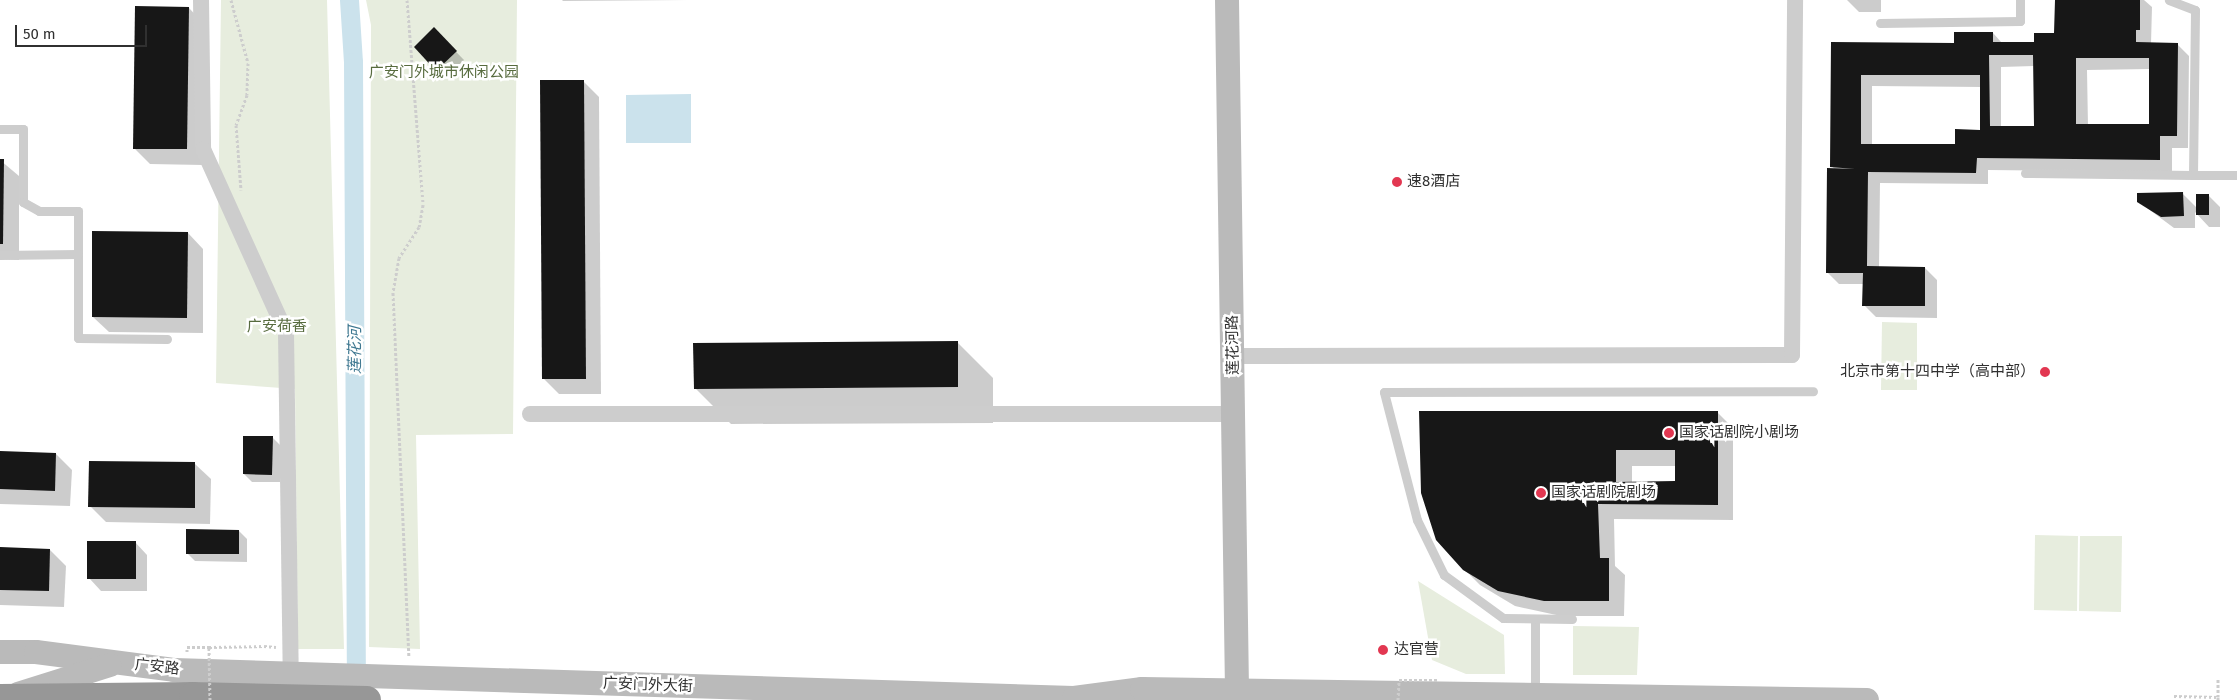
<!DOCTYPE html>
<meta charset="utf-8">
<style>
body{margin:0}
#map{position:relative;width:2237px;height:700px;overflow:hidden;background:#fff;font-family:"Fira Sans","Noto Sans SC",sans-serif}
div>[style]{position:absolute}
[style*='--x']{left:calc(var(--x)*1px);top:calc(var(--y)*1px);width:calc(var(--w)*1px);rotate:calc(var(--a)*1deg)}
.green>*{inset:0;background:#e7edde}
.water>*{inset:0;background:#cbe2ec}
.shadow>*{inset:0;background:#0003}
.canal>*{height:19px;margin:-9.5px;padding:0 9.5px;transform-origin:9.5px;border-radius:9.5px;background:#cbe2ec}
.building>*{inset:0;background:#171717}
.path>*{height:3px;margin-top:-1.5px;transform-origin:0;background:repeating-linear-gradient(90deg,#cdcdcd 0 2.5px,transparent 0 5px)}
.lane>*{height:9px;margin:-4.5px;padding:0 4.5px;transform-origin:4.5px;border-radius:4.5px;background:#cdcdcd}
.street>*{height:16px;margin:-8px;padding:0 8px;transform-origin:8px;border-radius:8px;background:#cdcdcd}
.secondary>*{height:24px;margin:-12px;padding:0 12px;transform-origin:12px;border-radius:12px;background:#bababa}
.highway>*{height:28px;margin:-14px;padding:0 14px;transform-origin:14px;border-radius:14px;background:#979797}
.path-bridge>*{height:3px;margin-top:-1.5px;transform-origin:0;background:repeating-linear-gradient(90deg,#cdcdcd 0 2.5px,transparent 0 5px)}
.dots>*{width:14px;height:14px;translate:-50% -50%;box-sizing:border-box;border:2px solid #fff;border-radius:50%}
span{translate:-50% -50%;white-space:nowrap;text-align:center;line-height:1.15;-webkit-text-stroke:5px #fff;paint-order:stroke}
.park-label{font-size:15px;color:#576b3e}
.poi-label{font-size:15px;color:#303030}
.left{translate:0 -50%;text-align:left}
.right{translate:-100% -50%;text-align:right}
.street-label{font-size:15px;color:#303030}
.water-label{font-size:16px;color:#3f7891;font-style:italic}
.scale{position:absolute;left:15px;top:25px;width:132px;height:22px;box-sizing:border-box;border:2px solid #303030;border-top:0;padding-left:6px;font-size:15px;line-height:18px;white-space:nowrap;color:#303030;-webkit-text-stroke:4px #fff;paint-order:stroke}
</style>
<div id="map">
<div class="green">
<div style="clip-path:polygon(221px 0,327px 0,344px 649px,298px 649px,295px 389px,216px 383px)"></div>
<div style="clip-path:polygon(366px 0,517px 0,513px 434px,416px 435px,420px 649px,369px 647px,371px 25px)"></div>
<div style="clip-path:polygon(1882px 322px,1917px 323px,1917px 390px,1881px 390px)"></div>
<div style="clip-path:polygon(2035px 535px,2078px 536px,2077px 611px,2034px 610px)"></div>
<div style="clip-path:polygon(2080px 536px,2122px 536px,2121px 612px,2079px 611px)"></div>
<div style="clip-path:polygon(1418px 581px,1504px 635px,1505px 674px,1466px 674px,1432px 660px)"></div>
<div style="clip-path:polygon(1573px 626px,1639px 627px,1637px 675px,1573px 675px)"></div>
</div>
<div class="water">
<div style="clip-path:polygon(691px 94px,691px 143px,626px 143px,626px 95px)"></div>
</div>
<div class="shadow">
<div style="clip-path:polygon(562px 0,688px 0,563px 1px)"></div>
<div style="clip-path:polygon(1847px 0,1881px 0,1881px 12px,1859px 12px)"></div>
<div style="clip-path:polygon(evenodd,2056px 0,2144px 0,2152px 7px,2151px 44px,2177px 44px,2189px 56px,2188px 148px,2172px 148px,2172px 172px,1988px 170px,1988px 184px,1880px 183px,1879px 268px,1925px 268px,1937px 280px,1937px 318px,1876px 317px,1864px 305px,1864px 284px,1839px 284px,1827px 272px,1835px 170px,1832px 166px,1833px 43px,1955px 44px,1993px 33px,2002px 43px,2035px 43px,2055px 34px,2056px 0,2034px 66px,2035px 127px,2001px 127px,2001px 67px,2034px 66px,2056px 0,2150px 69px,2151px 125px,2088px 126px,2087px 70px,2150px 69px,2056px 0,1872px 86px,1981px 87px,1981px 131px,1956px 145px,1872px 145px,1872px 86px)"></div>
<div style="clip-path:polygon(189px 8px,204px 24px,202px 165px,150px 164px,134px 148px)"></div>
<div style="clip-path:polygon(434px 29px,464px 60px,445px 78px,415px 47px)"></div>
<div style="clip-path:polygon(583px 81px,599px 97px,601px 394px,559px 394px,543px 378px)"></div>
<div style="clip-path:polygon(0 160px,19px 176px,19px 260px,0 259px)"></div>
<div style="clip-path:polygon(2183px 194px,2197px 208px,2208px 195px,2220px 207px,2220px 227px,2209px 227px,2195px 212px,2195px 228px,2174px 228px,2139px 202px)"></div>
<div style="clip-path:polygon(188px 233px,203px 249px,203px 333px,109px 332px,93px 317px)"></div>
<div style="clip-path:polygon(957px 342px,993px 378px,993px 423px,731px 424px,695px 388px)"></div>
<div style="clip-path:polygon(evenodd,1717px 412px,1733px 428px,1733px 520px,1614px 519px,1615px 566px,1625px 575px,1624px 616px,1561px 616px,1515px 606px,1480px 585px,1464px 569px,1422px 493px,1717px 412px,1632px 466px,1676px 466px,1676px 483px,1632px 483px,1632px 466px)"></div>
<div style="clip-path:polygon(272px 437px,280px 445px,280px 482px,252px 482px,244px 474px)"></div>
<div style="clip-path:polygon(0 452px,56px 454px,72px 470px,70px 506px,0 504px)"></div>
<div style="clip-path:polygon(195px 464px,211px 479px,210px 524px,106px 522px,90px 506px)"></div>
<div style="clip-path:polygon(239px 531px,247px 539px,247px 562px,195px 561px,187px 553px)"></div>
<div style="clip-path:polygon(135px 542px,147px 555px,147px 591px,101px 591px,89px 578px)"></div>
<div style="clip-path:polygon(0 548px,50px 550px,66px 566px,64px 607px,0 605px)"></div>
</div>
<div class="canal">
<div style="--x:349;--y:0;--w:62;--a:86.3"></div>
<div style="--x:353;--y:62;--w:627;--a:89.73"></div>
</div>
<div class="building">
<div style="clip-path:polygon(evenodd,2055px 0,2140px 0,2140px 30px,2136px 30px,2136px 42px,2178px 43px,2177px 136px,2160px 136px,2160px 160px,1977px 158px,1976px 173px,1868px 172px,1867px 266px,1925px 267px,1925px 306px,1862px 306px,1863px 273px,1826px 273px,1827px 168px,1855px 169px,1830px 167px,1831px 42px,1954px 43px,1954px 32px,1993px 32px,1993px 42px,2034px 42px,2034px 33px,2054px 33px,2055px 0,1989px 55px,2033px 55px,2034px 126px,1990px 126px,1989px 55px,2055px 0,2076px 58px,2149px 58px,2149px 124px,2076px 124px,2076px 58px,2055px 0,1861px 75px,1980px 75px,1980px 130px,1955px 129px,1955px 144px,1861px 144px,1861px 75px)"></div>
<div style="clip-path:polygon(135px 6px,189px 7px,187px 149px,133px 149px)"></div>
<div style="clip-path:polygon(434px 27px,457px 51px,436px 71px,414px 47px)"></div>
<div style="clip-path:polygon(540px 80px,584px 80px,586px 379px,542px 379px)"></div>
<div style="clip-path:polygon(0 159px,4px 159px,3px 244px,0 244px)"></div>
<div style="clip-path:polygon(2183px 192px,2184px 216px,2161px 217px,2137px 202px,2137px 193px)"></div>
<div style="clip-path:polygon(2196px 194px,2209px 194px,2209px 215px,2196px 215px)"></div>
<div style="clip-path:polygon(92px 231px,188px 232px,187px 318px,92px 317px)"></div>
<div style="clip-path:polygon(958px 341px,958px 387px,694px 389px,693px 343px)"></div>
<div style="clip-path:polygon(evenodd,1419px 411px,1718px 411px,1718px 505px,1598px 504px,1600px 558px,1609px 558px,1609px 601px,1544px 601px,1498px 591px,1463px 570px,1436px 540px,1421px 493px,1419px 411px,1616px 450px,1675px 450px,1675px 481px,1616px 482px,1616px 450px)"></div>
<div style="clip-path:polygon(243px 436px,273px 436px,272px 475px,243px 474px)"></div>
<div style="clip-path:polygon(0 451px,56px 453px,55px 491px,0 489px)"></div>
<div style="clip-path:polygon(89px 461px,195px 462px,195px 508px,88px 507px)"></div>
<div style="clip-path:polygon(186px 529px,239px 530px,239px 554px,186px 554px)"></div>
<div style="clip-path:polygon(87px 541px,136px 541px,136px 579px,87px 579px)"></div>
<div style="clip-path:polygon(0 547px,50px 549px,49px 591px,0 590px)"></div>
</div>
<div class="path">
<div style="--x:231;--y:0;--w:65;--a:74.9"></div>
<div style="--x:248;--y:63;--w:32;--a:92"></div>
<div style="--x:247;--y:95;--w:32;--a:110"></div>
<div style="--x:236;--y:125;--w:65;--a:85.6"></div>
<div style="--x:407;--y:0;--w:206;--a:85.5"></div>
<div style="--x:423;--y:205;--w:22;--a:100"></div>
<div style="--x:419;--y:227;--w:37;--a:123"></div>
<div style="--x:399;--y:258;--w:36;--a:100"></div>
<div style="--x:393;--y:293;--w:364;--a:87.5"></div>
<div style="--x:264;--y:646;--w:12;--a:5"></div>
<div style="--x:187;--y:652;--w:5;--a:-90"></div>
<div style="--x:187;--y:647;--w:22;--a:0"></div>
<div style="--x:2174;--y:696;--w:44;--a:1.3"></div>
<div style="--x:2218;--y:697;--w:3;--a:90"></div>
<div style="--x:2218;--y:697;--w:19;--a:-90"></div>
</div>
<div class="lane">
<div style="--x:1880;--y:23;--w:140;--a:-0.8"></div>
<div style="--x:2020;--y:21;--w:21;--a:-90"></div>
<div style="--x:0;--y:129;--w:23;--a:0"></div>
<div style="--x:23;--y:129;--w:73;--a:90"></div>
<div style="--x:23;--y:202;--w:18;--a:29"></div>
<div style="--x:39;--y:211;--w:39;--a:0"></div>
<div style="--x:78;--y:211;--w:127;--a:90"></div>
<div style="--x:78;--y:338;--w:89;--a:0.6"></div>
<div style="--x:2025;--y:173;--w:168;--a:0.7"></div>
<div style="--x:2193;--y:175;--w:165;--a:-89.3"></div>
<div style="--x:2195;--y:10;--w:28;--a:-159"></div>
<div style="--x:2193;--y:175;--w:44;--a:0"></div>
<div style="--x:0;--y:255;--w:78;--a:-0.7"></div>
<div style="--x:1535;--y:619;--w:74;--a:90"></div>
<div style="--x:1572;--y:619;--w:69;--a:-179.2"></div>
<div style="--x:1503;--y:618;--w:73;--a:-143.9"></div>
<div style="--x:1444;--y:575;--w:61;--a:-116.1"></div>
<div style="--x:1417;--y:520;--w:132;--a:-104.5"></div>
<div style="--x:1384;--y:392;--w:429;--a:-0.1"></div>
</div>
<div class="street">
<div style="--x:201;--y:0;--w:149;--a:89.2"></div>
<div style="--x:203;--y:149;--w:202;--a:65.7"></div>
<div style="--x:286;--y:333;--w:341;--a:89.2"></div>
<div style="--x:1234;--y:356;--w:558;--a:-0.1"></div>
<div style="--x:1792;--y:355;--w:355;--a:-89.5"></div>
<div style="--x:530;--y:414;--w:703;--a:0"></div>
</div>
<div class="secondary">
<div style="--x:1227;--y:0;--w:691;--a:89.17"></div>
<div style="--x:0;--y:652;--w:36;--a:0"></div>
<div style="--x:36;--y:652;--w:139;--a:7.4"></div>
<div style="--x:174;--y:670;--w:900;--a:1.78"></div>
<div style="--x:1074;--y:698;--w:69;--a:-7.5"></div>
<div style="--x:1142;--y:689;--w:725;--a:0.87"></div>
<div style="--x:18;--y:694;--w:96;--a:-17.5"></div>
</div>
<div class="highway">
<div style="--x:0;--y:698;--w:193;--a:-0.6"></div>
<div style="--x:193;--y:696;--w:174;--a:1.3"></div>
</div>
<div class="path-bridge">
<div style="--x:210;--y:700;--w:53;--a:-91.1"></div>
<div style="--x:209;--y:647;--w:55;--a:-1"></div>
<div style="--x:1398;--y:700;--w:20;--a:-87"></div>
<div style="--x:1399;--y:680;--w:40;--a:0"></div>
</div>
<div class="dots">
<div style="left:1397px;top:182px;background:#e23751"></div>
<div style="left:2045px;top:372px;background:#e23751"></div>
<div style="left:1669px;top:433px;background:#e23751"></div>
<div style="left:1541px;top:493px;background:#e23751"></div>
<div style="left:1383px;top:650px;background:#e23751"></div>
</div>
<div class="park-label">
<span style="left:444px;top:73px">广安门外城市休闲公园</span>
<span style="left:277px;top:327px">广安荷香</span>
</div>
<div class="poi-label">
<span class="left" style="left:1407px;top:182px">速8酒店</span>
<span class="right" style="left:2035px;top:372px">北京市第十四中学（高中部）</span>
<span class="left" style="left:1679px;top:433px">国家话剧院小剧场</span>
<span class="left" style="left:1551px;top:493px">国家话剧院剧场</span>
<span class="left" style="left:1394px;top:650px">达官营</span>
</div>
<div class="street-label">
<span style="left:1233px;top:345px;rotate:-91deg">莲花河路</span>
<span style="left:157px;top:667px;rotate:6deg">广安路</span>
<span style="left:648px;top:685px;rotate:2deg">广安门外大街</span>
</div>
<div class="water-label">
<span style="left:355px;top:350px;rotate:-90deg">莲花河</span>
</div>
<div class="scale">50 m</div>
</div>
